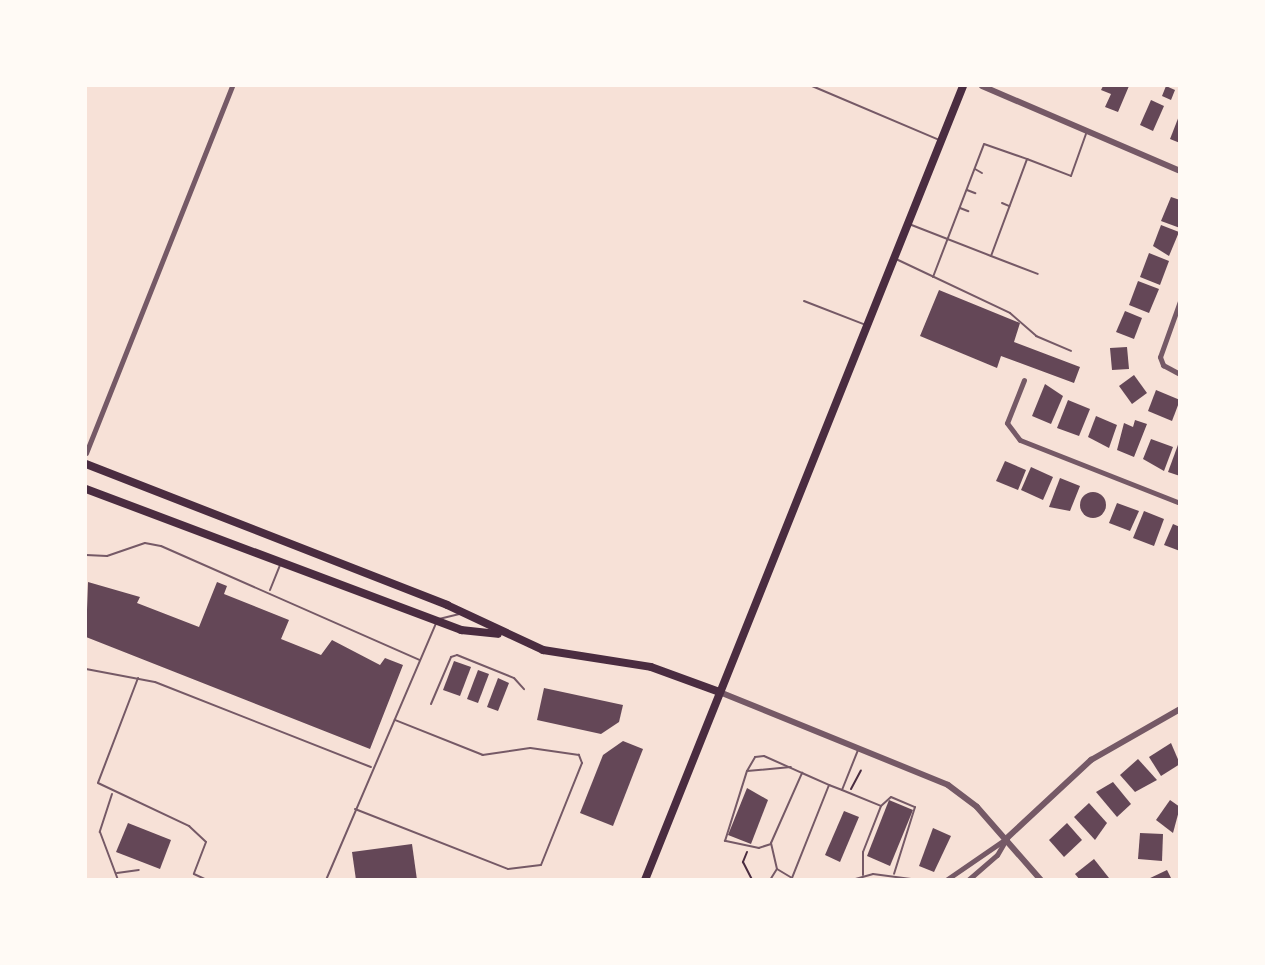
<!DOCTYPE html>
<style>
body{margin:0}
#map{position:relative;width:1265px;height:965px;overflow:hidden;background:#f7e1d7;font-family:Merriweather,serif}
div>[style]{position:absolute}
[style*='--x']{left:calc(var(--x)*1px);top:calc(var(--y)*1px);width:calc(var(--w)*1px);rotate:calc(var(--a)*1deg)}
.building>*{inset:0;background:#644757}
.round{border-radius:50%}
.path>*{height:2px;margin:-1px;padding:0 1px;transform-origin:1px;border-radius:1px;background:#4a2c40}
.service>*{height:2px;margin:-1px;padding:0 1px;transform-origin:1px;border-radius:1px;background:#755966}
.minor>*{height:5px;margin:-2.5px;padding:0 2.5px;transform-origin:2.5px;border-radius:2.5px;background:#755966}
.tertiary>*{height:6px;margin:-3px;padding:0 3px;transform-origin:3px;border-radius:3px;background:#755966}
.secondary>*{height:8px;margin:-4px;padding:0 4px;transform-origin:4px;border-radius:4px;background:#4a2c40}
span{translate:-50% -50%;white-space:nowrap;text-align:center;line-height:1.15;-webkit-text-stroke:6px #fffaf5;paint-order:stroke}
.frame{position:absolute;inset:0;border:87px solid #fffaf5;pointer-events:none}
</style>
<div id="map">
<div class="building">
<div style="clip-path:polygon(1103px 86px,1129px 86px,1118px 112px,1105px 107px,1111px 94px,1101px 90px)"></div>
<div style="clip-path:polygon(1166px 86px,1175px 90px,1171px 100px,1162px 96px)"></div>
<div style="clip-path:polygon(1151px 100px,1164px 106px,1153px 131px,1140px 125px)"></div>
<div style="clip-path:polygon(1179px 116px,1180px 116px,1180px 143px,1170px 139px)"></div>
<div style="clip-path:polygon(1171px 197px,1180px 200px,1180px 228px,1161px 221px)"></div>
<div style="clip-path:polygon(1161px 225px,1179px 232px,1169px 256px,1153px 246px)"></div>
<div style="clip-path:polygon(1149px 253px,1169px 261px,1160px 285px,1140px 277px)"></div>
<div style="clip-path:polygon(1138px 281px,1159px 289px,1149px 313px,1129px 305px)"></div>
<div style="clip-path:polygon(939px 290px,1020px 323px,1014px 342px,1080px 367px,1074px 383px,1001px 356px,997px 368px,920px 336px)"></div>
<div style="clip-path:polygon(1125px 311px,1142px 318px,1134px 339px,1116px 332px)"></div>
<div style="clip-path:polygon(1127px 347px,1129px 369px,1112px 370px,1110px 348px)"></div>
<div style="clip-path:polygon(1134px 375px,1147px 393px,1132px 404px,1119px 386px)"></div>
<div style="clip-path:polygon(1045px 384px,1063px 396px,1051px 424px,1032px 416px)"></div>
<div style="clip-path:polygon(1156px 390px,1180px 400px,1172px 421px,1148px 411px)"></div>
<div style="clip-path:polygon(1068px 400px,1090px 409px,1079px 436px,1057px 428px)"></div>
<div style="clip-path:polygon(1096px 416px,1117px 425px,1109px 448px,1088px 437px)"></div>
<div style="clip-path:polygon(1135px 420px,1147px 424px,1134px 457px,1117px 450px,1124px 423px,1133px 427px)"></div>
<div style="clip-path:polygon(1151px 439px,1173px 447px,1164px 471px,1143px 459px)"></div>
<div style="clip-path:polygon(1179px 442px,1180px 442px,1180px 476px,1168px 472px)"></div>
<div style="clip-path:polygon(1005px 461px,1026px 470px,1018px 490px,996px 481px)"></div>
<div style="clip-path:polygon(1031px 467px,1053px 477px,1043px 500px,1021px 490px)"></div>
<div style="clip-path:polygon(1060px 478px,1080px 486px,1070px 511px,1049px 507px)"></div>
<div class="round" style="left:1080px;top:492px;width:26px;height:26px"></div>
<div style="clip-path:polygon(1117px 503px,1139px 511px,1130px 531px,1109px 523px)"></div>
<div style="clip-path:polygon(1144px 511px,1164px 519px,1154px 546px,1133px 538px)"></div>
<div style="clip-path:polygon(1173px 524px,1180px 527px,1180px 551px,1164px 545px)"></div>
<div style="clip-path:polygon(88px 582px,140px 597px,137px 603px,199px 627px,217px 582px,227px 586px,224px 594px,289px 620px,281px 639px,321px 655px,332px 640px,380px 665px,385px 658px,403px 665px,370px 749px,86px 637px)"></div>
<div style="clip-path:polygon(454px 661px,471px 667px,460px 696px,443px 690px)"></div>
<div style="clip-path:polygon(478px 670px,489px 674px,478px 703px,467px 699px)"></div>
<div style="clip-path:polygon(498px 678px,509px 683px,498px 711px,487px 707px)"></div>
<div style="clip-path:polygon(544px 688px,623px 705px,619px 722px,601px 734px,537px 720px)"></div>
<div style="clip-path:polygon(623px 741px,643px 749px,613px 826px,580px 813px,603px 755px)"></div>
<div style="clip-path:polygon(1171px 743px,1180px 764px,1161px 776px,1149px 757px)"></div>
<div style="clip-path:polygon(1138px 759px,1157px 780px,1135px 792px,1120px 775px)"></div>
<div style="clip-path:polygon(1113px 782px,1131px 804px,1117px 817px,1096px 792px)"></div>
<div style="clip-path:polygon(747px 788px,768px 800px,751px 844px,728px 835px)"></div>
<div style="clip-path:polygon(889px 800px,913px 810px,890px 866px,867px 856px)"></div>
<div style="clip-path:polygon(1170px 800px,1180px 807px,1173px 833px,1156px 820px)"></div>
<div style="clip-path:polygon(1089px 803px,1107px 823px,1095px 840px,1074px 817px)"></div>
<div style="clip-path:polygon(844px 811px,859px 817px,840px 862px,825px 855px)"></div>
<div style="clip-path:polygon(128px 823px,171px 840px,160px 869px,116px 852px)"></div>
<div style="clip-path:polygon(1067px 823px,1082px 840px,1064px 857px,1049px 840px)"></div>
<div style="clip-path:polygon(933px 828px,951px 836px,934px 872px,919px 866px)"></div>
<div style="clip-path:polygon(1140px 833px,1163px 834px,1162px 861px,1138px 859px)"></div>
<div style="clip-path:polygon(412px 844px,417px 880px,356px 880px,352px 852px)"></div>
<div style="clip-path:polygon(1094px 859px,1109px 878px,1108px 880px,1080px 880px,1075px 874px)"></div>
<div style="clip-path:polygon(1167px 870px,1172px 880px,1146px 880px)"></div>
</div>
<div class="path">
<div style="--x:851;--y:789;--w:21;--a:-62"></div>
<div style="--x:747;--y:852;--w:11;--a:112"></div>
<div style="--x:743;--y:862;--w:20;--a:63"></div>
</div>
<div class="service">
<div style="--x:812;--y:86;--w:138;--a:23"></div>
<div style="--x:975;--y:169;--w:8;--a:30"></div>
<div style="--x:967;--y:190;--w:9;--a:21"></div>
<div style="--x:1002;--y:203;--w:8;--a:23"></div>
<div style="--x:960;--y:208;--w:9;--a:21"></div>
<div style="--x:909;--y:224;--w:88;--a:21.3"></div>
<div style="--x:991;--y:256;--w:103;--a:-69.6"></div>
<div style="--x:1027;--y:159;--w:47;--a:21.1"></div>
<div style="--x:1071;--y:176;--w:48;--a:-70.4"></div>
<div style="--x:991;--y:256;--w:50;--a:21"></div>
<div style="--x:896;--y:259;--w:126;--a:25.3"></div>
<div style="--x:1010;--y:313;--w:35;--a:41"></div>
<div style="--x:1036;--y:336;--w:38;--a:23"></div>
<div style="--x:933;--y:277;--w:142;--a:-69"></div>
<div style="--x:984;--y:144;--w:46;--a:19.2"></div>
<div style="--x:804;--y:301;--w:66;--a:21.2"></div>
<div style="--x:86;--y:555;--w:21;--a:3"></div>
<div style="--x:107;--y:556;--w:40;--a:-18.9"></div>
<div style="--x:145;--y:543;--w:16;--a:11"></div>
<div style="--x:161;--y:546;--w:283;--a:23.8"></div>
<div style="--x:270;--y:590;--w:27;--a:-68"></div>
<div style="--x:439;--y:619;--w:21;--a:-14"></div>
<div style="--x:86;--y:669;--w:70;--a:10.7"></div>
<div style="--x:155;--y:682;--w:232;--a:21.5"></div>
<div style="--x:138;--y:678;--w:112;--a:110.9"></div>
<div style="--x:98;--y:783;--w:101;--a:25.3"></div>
<div style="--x:189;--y:826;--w:23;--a:43"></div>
<div style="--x:206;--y:842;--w:34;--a:111"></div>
<div style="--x:194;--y:874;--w:14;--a:25"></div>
<div style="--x:431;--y:704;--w:51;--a:-66.9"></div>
<div style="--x:451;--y:657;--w:6;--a:-18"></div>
<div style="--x:457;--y:655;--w:61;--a:22"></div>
<div style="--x:514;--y:678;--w:15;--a:48"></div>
<div style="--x:747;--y:771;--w:44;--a:-5.2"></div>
<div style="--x:829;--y:785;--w:14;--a:21"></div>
<div style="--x:842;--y:790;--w:43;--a:-68.2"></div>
<div style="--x:842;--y:790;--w:42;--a:22.3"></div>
<div style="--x:881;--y:806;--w:13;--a:-42"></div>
<div style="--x:891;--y:797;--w:26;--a:23"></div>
<div style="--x:915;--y:807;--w:70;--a:107.4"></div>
<div style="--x:112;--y:794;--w:40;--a:108"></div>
<div style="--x:100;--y:832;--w:51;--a:69.4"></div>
<div style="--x:355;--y:809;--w:164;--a:21.4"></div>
<div style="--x:508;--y:869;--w:33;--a:-7"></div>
<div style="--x:541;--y:865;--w:110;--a:-68.1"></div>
<div style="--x:582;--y:763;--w:9;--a:-111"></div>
<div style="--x:579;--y:755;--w:49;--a:-171.9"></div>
<div style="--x:530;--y:748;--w:48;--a:171.5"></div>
<div style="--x:483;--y:755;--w:95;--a:-158.3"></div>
<div style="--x:771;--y:844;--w:13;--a:162"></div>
<div style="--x:759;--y:848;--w:35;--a:-168"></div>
<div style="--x:725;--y:841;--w:73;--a:-72.6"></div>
<div style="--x:747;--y:771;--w:16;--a:-60"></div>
<div style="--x:755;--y:757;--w:9;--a:-6"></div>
<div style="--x:764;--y:756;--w:42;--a:24.1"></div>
<div style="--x:117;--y:873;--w:22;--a:-8"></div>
<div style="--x:863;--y:875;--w:23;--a:-90"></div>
<div style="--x:863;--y:852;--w:49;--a:-68.6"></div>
<div style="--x:326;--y:880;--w:280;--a:-66.8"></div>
<div style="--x:770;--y:880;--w:13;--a:-58"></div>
<div style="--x:777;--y:869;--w:27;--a:-103"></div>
<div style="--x:771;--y:843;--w:77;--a:-66.1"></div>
<div style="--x:802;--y:773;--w:30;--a:24"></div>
<div style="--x:829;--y:785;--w:100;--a:111.7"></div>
<div style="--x:792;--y:878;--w:17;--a:-149"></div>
<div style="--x:852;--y:880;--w:22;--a:-16"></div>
<div style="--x:873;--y:874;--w:46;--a:7.4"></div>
</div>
<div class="minor">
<div style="--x:1180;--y:301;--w:59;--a:109.7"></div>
<div style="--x:1160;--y:357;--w:9;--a:69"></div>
<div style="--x:1163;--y:365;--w:19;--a:28"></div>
<div style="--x:1024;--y:380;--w:46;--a:111.6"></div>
<div style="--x:1007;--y:423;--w:21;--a:53"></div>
<div style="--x:1020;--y:440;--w:172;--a:21.5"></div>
<div style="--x:86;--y:453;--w:395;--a:-68.3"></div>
<div style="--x:946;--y:880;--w:74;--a:-34.5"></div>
<div style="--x:968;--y:880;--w:38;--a:-41"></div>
<div style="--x:997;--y:855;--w:20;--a:-60"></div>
</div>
<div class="tertiary">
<div style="--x:982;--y:86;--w:215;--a:23.2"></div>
<div style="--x:717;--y:691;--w:249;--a:22.1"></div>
<div style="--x:948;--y:785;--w:36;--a:37"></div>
<div style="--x:977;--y:807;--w:97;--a:48.8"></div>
<div style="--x:1007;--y:838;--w:115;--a:-42.9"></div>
<div style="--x:1091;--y:760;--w:103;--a:-29.8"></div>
</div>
<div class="secondary">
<div style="--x:86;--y:464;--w:388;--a:21.3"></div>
<div style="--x:447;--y:605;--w:106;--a:25.1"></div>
<div style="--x:543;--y:650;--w:109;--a:8.9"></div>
<div style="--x:651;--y:667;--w:70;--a:20"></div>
<div style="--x:86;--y:489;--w:401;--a:20.6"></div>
<div style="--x:461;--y:630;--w:37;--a:6"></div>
<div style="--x:645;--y:880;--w:855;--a:-68.17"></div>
</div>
<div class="frame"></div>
</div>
